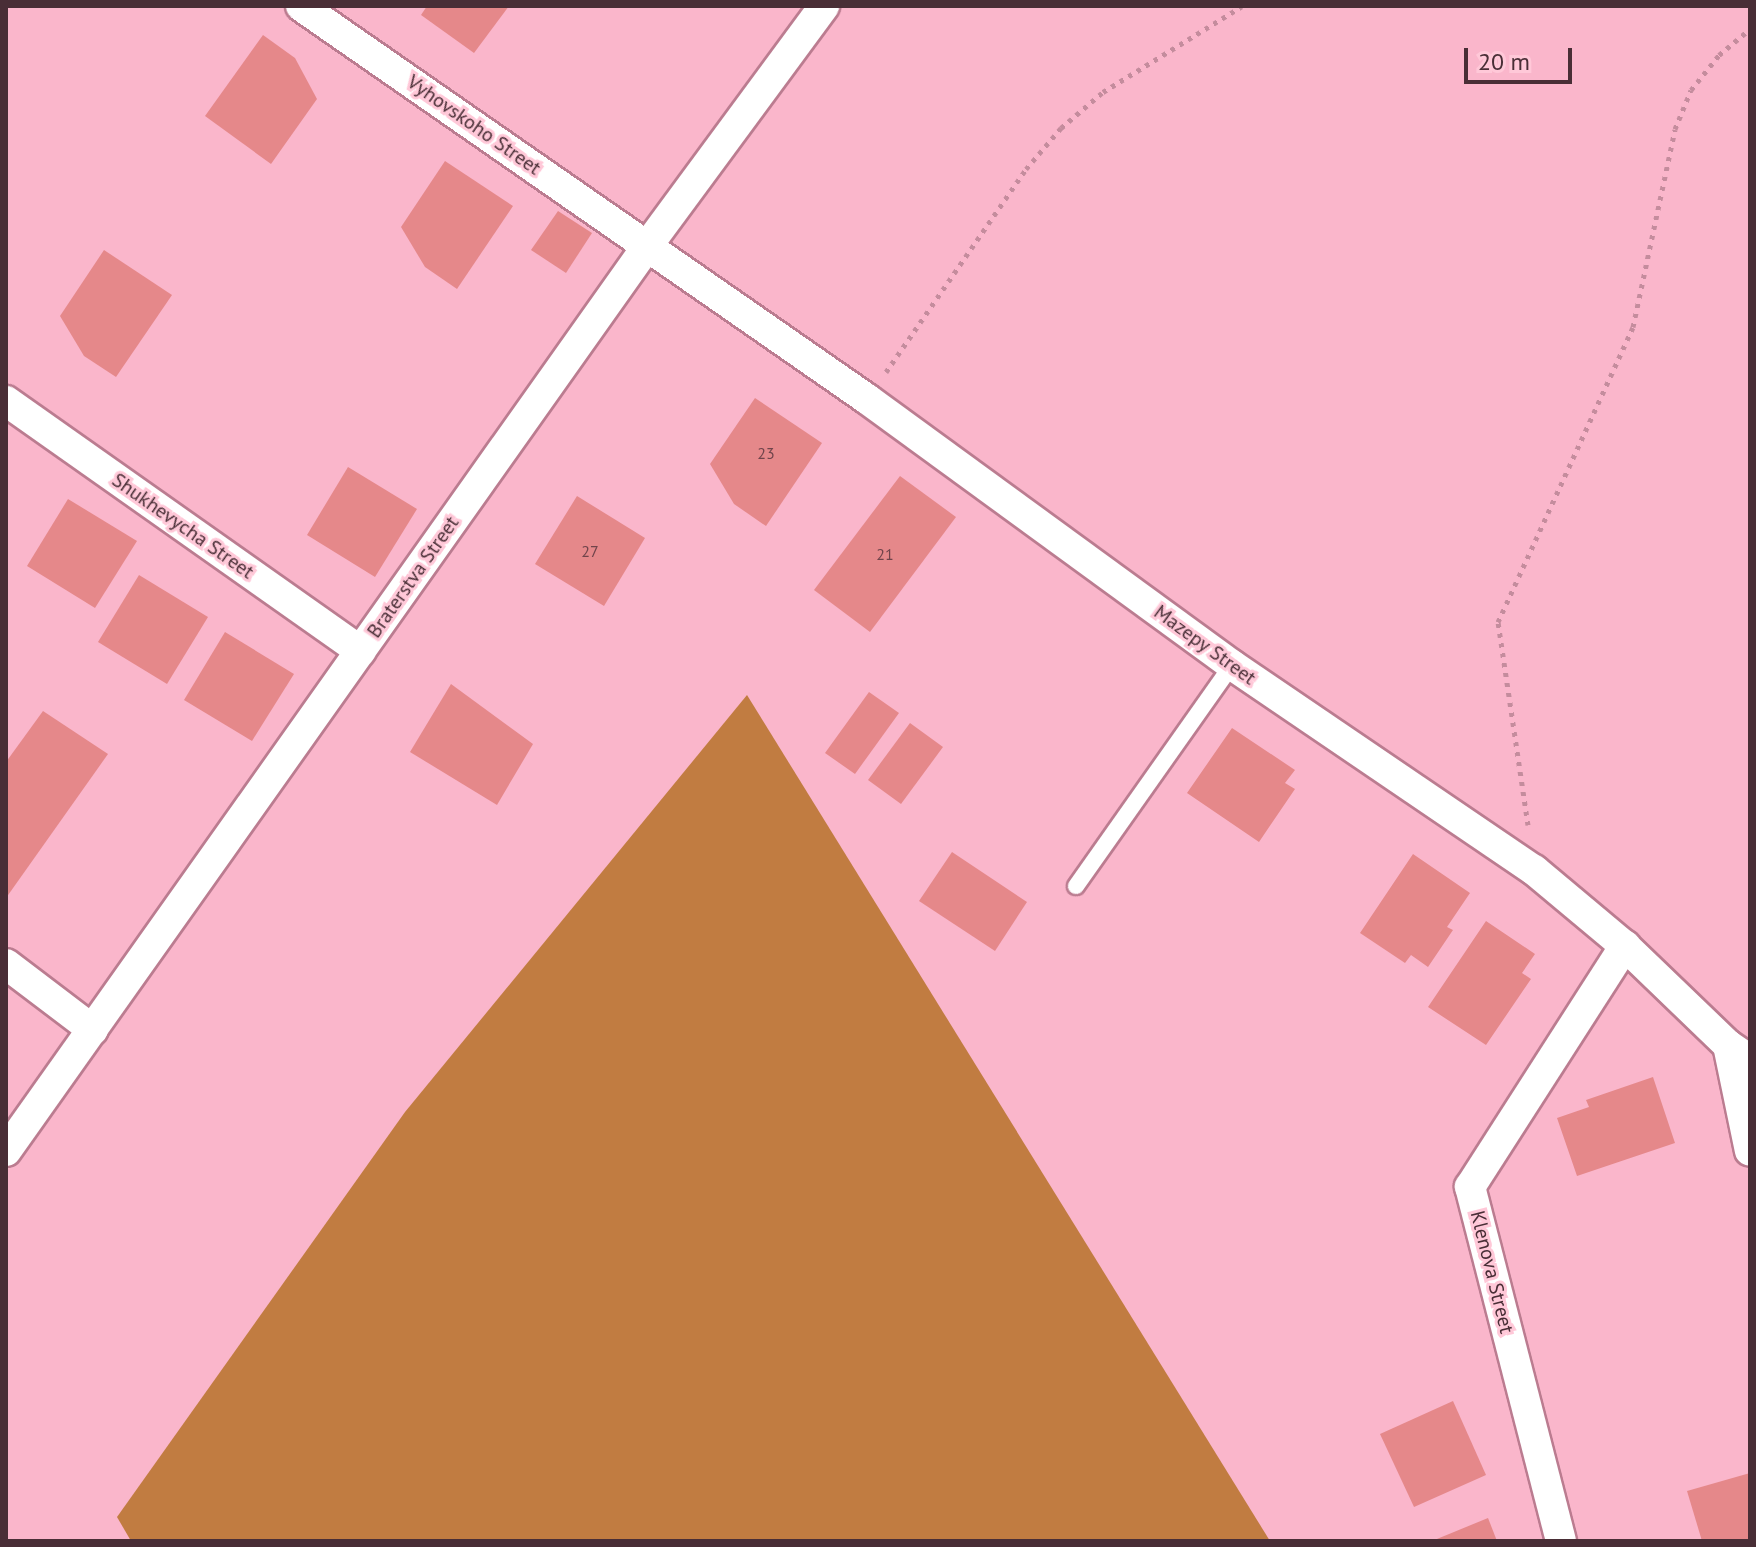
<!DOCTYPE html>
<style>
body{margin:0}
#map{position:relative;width:1756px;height:1547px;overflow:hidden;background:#fab6cb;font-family:"PT Sans",sans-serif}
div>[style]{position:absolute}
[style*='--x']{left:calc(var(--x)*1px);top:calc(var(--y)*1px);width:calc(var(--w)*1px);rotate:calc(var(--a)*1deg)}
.forest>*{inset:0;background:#c17c41}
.building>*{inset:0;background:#e5888a}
.path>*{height:5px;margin-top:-2.5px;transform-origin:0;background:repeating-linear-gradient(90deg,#c48c9d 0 4px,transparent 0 10px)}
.roads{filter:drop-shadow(2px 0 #bb7c90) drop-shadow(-2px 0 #bb7c90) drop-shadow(0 2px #bb7c90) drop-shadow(0 -2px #bb7c90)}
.lane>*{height:16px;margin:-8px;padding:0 8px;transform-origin:8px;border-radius:8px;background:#fff}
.street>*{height:30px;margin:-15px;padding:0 15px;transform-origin:15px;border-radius:15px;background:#fff}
span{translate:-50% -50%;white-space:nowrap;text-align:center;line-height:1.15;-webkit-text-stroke:6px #ffc8d8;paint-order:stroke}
.number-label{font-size:16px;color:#70444b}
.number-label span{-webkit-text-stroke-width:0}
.street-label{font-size:20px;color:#492e36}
.frame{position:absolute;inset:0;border:8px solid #492e36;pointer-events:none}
.scale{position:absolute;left:1464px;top:48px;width:108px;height:36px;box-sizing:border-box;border:4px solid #492e36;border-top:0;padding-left:10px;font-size:24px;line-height:28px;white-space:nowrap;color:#492e36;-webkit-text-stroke:6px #ffc8d8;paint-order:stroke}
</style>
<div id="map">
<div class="forest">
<div style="clip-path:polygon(747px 695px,1270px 1541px,131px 1541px,117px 1517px,405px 1112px)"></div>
</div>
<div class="building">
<div style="clip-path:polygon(427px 6px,509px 6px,474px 53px,421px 15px)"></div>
<div style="clip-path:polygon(263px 35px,295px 58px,317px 99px,271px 164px,205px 116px)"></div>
<div style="clip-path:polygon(445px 161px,513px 206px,457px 289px,425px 267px,401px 227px)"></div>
<div style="clip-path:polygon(558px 211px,592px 233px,566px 273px,531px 250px)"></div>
<div style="clip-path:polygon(104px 250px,172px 295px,116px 377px,84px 356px,60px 316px)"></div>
<div style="clip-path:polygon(755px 398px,822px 443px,766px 526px,734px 504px,710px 464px)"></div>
<div style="clip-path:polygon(348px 467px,417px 509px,375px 577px,307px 535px)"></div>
<div style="clip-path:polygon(900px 476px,956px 517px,870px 632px,814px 590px)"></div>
<div style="clip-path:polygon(577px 496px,645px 538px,604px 606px,535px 564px)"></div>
<div style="clip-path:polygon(68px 499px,137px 541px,95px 608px,27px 566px)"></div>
<div style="clip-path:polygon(139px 575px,208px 617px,167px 684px,98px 642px)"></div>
<div style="clip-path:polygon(225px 632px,294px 674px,252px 741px,184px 700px)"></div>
<div style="clip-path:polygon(451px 684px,533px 744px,497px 805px,410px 752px)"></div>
<div style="clip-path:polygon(869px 692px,899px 713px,855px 774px,825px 753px)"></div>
<div style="clip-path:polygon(43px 711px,108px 754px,6px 898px,6px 762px)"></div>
<div style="clip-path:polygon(910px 723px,943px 747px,901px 804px,868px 780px)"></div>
<div style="clip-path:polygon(1232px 728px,1295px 770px,1285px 783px,1295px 789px,1259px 842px,1187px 793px)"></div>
<div style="clip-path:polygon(952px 852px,1027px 902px,995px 951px,919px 901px)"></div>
<div style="clip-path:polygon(1413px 854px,1470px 893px,1447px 927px,1453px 930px,1428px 967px,1411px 955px,1405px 963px,1360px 933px)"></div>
<div style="clip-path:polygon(1486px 921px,1535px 954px,1522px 973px,1531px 979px,1486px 1045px,1428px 1007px)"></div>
<div style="clip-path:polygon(1653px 1077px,1675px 1143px,1577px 1176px,1557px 1118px,1589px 1107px,1586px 1100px)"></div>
<div style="clip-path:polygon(1453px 1401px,1486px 1475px,1414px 1507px,1380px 1434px)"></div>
<div style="clip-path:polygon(1750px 1473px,1750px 1541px,1702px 1541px,1687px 1491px)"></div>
<div style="clip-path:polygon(1488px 1518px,1497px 1541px,1432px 1541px)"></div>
</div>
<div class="path">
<div style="--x:886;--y:372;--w:247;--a:-55.4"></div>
<div style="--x:1026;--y:169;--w:54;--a:-49.5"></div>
<div style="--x:1061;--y:128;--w:55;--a:-40.6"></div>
<div style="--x:1103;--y:92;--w:163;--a:-31.7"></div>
<div style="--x:1528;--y:825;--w:205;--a:-98.4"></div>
<div style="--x:1498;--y:622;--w:324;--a:-65.4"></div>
<div style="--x:1633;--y:327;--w:202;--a:-78"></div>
<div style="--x:1675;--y:129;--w:42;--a:-67.7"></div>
<div style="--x:1691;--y:90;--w:45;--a:-51.3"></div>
<div style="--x:1719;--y:55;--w:40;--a:-40"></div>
</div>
<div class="roads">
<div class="lane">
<div style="--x:1076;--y:886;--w:271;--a:-54.8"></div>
</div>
<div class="street">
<div style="--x:301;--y:6;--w:689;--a:34.77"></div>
<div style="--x:867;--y:399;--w:452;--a:36.1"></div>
<div style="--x:1232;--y:665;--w:365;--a:34.2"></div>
<div style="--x:1534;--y:870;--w:119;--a:39.9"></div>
<div style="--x:1625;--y:946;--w:143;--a:43.9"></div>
<div style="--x:1728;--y:1045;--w:27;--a:34"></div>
<div style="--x:6;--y:401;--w:434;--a:35.2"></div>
<div style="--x:6;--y:964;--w:109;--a:37.2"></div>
<div style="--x:1728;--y:1045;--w:108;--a:78.3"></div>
<div style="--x:6;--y:1151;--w:1110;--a:-54.68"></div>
<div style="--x:648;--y:245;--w:297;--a:-53.6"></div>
<div style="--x:1561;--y:1541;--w:366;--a:-104.4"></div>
<div style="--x:1470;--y:1187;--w:287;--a:-57.3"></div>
</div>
</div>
<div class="number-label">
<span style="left:766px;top:453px">23</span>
<span style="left:590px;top:551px">27</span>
<span style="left:885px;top:554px">21</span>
</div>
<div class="street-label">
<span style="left:474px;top:125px;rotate:35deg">Vyhovskoho Street</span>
<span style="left:183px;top:526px;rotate:35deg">Shukhevycha Street</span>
<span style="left:413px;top:577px;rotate:-55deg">Braterstva Street</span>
<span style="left:1205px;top:645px;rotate:36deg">Mazepy Street</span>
<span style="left:1492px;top:1272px;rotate:76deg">Klenova Street</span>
</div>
<div class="frame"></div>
<div class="scale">20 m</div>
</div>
